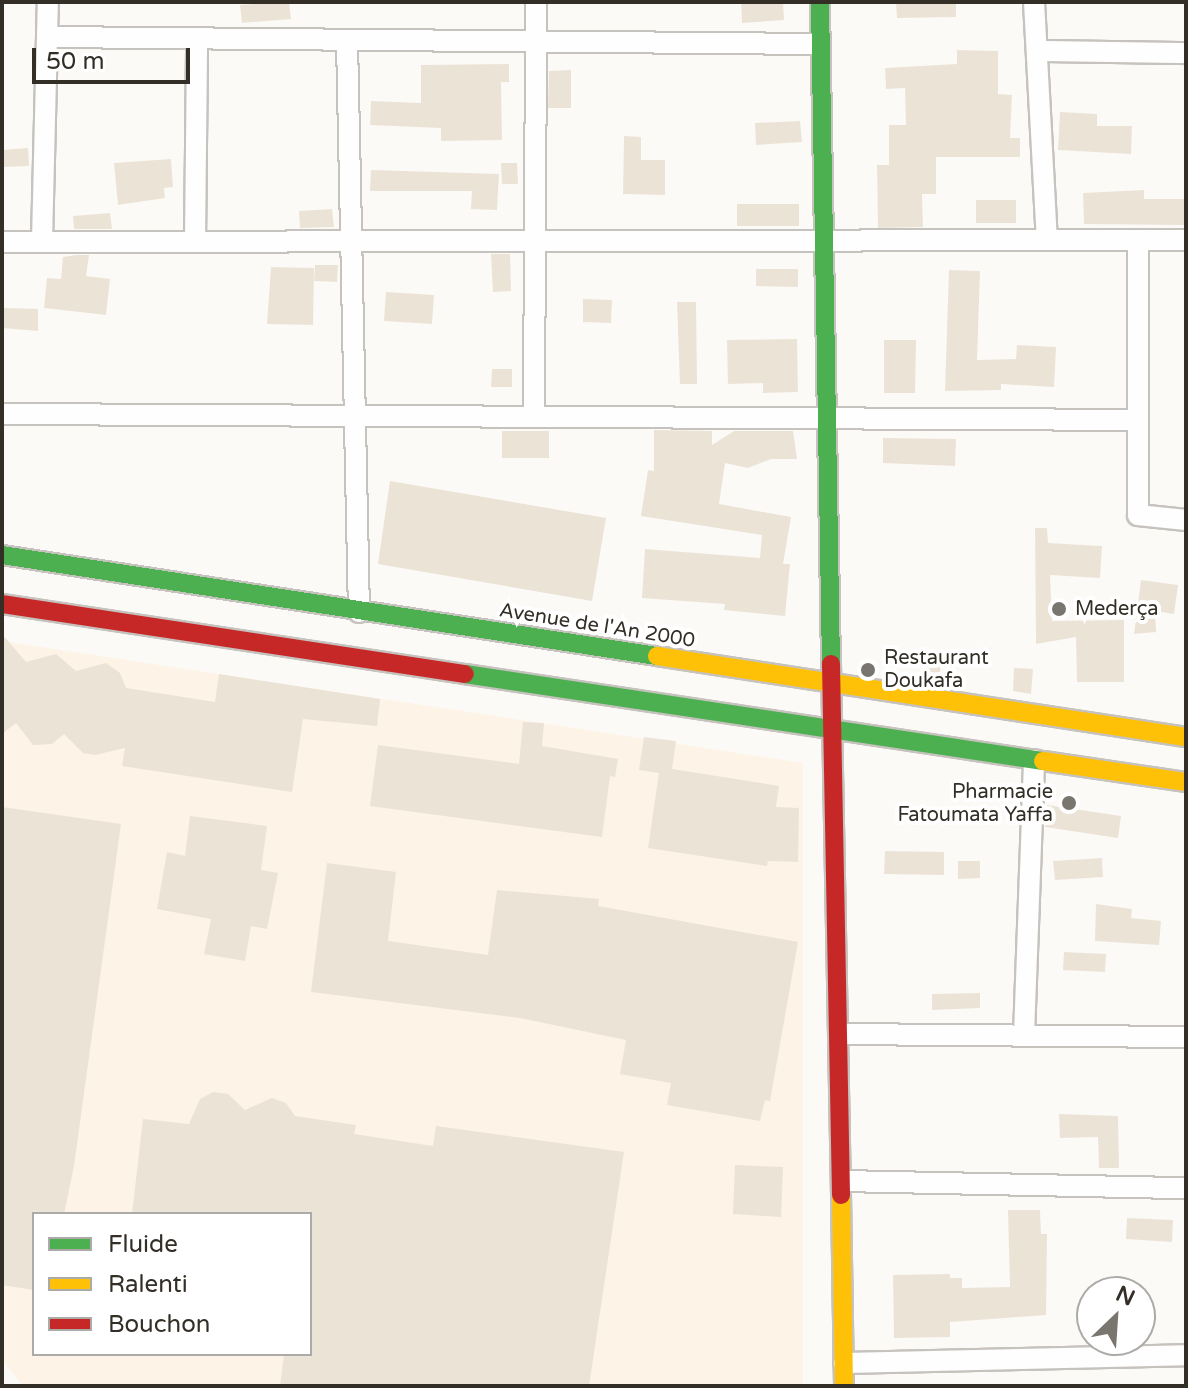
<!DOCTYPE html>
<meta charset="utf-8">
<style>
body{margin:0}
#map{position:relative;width:1188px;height:1388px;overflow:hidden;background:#fcfaf7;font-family:"Varela Round",sans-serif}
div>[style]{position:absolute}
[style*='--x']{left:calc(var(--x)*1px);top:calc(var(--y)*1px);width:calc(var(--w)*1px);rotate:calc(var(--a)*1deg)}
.built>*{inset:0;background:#fdf3e6}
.building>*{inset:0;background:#ece3d7}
.roads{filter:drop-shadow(2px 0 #c6c2be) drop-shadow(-2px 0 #c6c2be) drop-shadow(0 2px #c6c2be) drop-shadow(0 -2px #c6c2be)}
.street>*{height:20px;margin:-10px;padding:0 10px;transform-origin:10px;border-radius:10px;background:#fffefe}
.fast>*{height:18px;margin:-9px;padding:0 9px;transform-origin:9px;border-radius:9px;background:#4caf50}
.slow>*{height:18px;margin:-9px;padding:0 9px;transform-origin:9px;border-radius:9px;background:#ffc107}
.jam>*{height:18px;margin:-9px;padding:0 9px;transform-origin:9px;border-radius:9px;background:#c62828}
.dots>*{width:22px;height:22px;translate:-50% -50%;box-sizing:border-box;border:4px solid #fff;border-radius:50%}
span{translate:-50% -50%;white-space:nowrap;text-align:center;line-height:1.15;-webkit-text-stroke:8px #fff;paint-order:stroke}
.poi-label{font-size:20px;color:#332e26}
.left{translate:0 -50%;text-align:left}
.right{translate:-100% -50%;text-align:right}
.street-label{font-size:20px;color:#332e26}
.frame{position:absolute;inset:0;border:4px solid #332e26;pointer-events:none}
.legend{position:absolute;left:32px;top:1212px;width:280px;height:144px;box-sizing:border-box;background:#fff;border:2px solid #adaba8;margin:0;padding:10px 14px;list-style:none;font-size:24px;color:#332e26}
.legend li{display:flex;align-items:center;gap:16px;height:40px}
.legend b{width:40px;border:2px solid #adaba8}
.north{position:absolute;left:1076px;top:1276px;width:80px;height:80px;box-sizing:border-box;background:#fff;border:2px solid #adaba8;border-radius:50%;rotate:25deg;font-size:22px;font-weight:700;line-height:32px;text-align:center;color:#332e26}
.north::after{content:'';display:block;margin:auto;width:28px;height:36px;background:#79756f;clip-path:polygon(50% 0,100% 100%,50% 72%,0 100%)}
.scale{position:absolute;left:32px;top:48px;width:158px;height:36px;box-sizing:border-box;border:4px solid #332e26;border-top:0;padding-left:10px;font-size:24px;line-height:28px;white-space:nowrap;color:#332e26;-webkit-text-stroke:6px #fff;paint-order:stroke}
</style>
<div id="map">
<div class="built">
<div style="clip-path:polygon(evenodd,2px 641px,803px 763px,803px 1386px,23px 1386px,2px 1360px,2px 641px,34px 1214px,310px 1214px,310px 1354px,34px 1354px,34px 1214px)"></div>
</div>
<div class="building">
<div style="clip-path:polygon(280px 2px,289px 2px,291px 19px,242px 23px,240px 5px)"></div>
<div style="clip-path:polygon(741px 2px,783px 2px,784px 20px,742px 23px)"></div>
<div style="clip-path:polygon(896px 2px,956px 2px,956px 17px,897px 18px)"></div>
<div style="clip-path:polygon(957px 50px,998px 51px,998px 94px,1012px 95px,1010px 138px,1020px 138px,1020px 157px,936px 157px,936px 194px,922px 194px,923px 227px,878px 228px,877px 165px,889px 165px,889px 125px,906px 125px,905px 88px,886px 89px,885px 68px,957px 64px)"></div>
<div style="clip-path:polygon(509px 64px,509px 82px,501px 82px,502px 140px,441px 141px,441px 128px,370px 125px,371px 101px,421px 103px,421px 65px)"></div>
<div style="clip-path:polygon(571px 70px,571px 108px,548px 108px,549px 71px)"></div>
<div style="clip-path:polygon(1060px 112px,1097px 114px,1097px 126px,1132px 126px,1131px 154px,1058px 150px)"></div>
<div style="clip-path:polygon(800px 121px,802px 142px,756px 145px,755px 123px)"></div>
<div style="clip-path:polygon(624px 136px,641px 137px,641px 160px,665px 160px,665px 195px,623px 194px)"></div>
<div style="clip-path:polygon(28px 148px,29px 166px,2px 167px,2px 150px)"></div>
<div style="clip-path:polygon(171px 159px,173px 187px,164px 188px,165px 198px,118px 205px,114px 163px)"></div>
<div style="clip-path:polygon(501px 163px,517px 163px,518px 184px,502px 184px)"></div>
<div style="clip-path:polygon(371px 170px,499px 174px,497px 210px,471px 209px,472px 191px,370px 191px)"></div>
<div style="clip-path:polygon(1144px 190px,1144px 199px,1185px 199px,1185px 225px,1084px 224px,1083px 193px)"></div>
<div style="clip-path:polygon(976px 200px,1016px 200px,1016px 223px,976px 223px)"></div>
<div style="clip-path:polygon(737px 204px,799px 204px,799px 226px,737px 226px)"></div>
<div style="clip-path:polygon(332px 209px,334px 227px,300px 228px,299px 211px)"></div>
<div style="clip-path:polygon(110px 213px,112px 229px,74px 229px,73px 216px)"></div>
<div style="clip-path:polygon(491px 254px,510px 254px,511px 291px,493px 292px)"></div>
<div style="clip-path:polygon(76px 255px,89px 255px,86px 276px,110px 279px,106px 315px,44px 308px,47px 278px,61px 279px,63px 257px)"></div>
<div style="clip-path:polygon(315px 265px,338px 265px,337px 282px,314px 281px)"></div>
<div style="clip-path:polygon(271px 267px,314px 268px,313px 325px,267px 324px)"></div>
<div style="clip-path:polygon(756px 269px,798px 269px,798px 287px,756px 286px)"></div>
<div style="clip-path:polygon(949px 270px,980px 271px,977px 360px,1016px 359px,1017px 345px,1056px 347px,1054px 387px,1001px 384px,1001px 390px,945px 391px)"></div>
<div style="clip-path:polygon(386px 292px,434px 295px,432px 324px,384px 321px)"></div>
<div style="clip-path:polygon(583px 299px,612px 300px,611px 323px,583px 322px)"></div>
<div style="clip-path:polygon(677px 302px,696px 302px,697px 384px,680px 384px)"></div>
<div style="clip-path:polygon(2px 308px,38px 309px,38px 331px,2px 328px)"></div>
<div style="clip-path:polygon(797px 339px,798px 392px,763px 393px,763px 383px,728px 384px,727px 340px)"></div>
<div style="clip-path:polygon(884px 340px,916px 340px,915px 393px,884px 393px)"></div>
<div style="clip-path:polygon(492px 369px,512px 369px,512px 387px,491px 387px)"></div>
<div style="clip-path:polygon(654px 430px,712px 431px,712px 445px,734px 431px,793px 431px,797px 459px,771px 459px,748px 468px,725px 463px,719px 504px,791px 517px,783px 564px,790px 564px,785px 616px,724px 610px,725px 604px,642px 598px,645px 549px,760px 558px,762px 535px,641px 516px,648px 470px,654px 471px)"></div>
<div style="clip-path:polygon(502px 431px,549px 431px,549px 458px,502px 458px)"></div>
<div style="clip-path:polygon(883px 438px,956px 439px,955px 466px,883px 463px)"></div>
<div style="clip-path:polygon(390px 481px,606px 518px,592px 601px,378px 564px)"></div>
<div style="clip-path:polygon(1035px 528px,1047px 528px,1048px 543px,1102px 546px,1100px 578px,1050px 575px,1052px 621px,1124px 620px,1124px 682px,1077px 682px,1076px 637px,1036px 644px)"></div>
<div style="clip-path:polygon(1141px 580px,1178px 585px,1174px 614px,1155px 611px,1156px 632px,1134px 634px)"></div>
<div style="clip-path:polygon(2px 634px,26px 662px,56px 654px,76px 671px,106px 663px,120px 673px,126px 688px,215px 702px,219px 674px,380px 699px,377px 726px,303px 719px,292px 792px,122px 766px,125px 748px,95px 755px,83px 753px,64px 734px,52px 744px,33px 745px,16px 723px,2px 734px)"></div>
<div style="clip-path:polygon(924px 656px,942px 658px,939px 678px,921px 676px)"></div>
<div style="clip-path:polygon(1014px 668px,1033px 669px,1031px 694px,1013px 691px)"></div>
<div style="clip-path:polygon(523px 722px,544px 723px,542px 746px,618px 759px,615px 777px,610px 776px,602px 837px,370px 806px,378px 745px,519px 764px)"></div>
<div style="clip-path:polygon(644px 737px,676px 741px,672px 769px,779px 786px,776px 807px,799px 808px,798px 862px,768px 861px,767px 866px,648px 848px,659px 773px,639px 770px)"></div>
<div style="clip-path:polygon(1047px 805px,1121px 816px,1118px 838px,1045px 827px)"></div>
<div style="clip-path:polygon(2px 807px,121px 824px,74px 1166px,64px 1214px,34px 1214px,34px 1290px,2px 1285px)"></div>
<div style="clip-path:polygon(190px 816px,267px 826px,261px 870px,278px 873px,267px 929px,251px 926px,245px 961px,204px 954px,211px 919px,157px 909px,167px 852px,185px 856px)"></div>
<div style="clip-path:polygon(885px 851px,944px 852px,944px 875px,884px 874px)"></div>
<div style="clip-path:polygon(1102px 858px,1103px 877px,1055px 880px,1053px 861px)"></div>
<div style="clip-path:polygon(958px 861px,980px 861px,980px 878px,958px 879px)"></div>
<div style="clip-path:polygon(327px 863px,396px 872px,388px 941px,488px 955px,497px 890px,599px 899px,598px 906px,798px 942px,770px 1101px,765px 1100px,760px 1121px,667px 1105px,671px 1083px,620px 1074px,626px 1040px,520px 1018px,311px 992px)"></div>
<div style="clip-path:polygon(1096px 904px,1132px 909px,1131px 918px,1161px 921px,1159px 945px,1095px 941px)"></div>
<div style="clip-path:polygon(1064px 952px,1106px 954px,1105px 972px,1063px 970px)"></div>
<div style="clip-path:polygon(980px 993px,980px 1008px,932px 1010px,932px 994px)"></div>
<div style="clip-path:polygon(213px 1092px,228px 1094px,245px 1110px,272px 1098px,286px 1103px,295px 1116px,356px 1125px,354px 1134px,433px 1146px,436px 1126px,624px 1152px,589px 1386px,280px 1386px,284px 1354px,310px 1354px,310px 1214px,132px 1214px,143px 1119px,189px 1124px,200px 1099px)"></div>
<div style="clip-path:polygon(1059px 1114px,1118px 1116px,1119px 1168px,1099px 1168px,1098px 1137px,1060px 1138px)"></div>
<div style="clip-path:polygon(735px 1165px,783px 1167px,781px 1217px,733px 1214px)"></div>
<div style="clip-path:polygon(1008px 1210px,1040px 1210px,1041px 1234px,1047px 1234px,1046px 1315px,950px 1322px,950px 1337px,894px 1338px,893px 1275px,950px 1274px,950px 1278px,962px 1278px,962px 1288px,1010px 1287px)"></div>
<div style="clip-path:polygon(1127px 1218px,1173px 1220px,1172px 1242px,1126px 1239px)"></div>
</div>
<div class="roads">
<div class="street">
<div style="--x:1034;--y:2;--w:238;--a:86.9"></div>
<div style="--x:47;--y:37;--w:773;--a:0.52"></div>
<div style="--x:347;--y:40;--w:572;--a:88.8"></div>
<div style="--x:1037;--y:51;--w:149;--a:0.8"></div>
<div style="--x:1138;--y:240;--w:275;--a:90"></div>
<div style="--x:1138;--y:515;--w:48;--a:5.9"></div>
<div style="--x:42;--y:241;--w:239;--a:-88.6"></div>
<div style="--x:2;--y:242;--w:1184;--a:-0.1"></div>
<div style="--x:195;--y:242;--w:203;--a:-89.4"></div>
<div style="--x:2;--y:414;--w:1136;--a:0.3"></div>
<div style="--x:534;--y:415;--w:413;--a:-89.7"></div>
<div style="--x:840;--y:1034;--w:346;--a:0.5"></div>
<div style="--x:1024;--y:1035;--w:275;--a:-87.9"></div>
<div style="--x:842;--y:1181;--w:344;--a:1.2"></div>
<div style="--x:844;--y:1363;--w:342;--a:-1.3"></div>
</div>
<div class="fast">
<div style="--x:820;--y:2;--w:662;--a:89.05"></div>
<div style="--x:2;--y:555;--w:663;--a:8.77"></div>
<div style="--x:465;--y:674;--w:585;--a:8.56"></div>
</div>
<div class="slow">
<div style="--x:657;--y:656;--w:535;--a:8.71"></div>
<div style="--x:1043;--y:761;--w:145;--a:8.4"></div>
<div style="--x:841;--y:1195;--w:191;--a:89.1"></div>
</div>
<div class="jam">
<div style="--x:2;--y:604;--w:468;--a:8.6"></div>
<div style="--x:831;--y:664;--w:531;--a:88.92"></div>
</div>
</div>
<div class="dots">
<div style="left:1059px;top:609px;background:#79756f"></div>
<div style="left:868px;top:670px;background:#79756f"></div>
<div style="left:1069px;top:803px;background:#79756f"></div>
</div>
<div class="poi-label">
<span class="left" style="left:1075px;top:609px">Mederça</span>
<span class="left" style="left:884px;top:670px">Restaurant<br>Doukafa</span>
<span class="right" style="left:1053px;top:804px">Pharmacie<br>Fatoumata Yaffa</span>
</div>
<div class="street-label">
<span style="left:597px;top:626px;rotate:9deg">Avenue de l'An 2000</span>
</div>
<div class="frame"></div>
<ul class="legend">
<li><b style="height:10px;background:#4caf50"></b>Fluide</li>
<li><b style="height:10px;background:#ffc107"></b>Ralenti</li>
<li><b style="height:10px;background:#c62828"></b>Bouchon</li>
</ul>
<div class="north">N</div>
<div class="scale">50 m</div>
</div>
